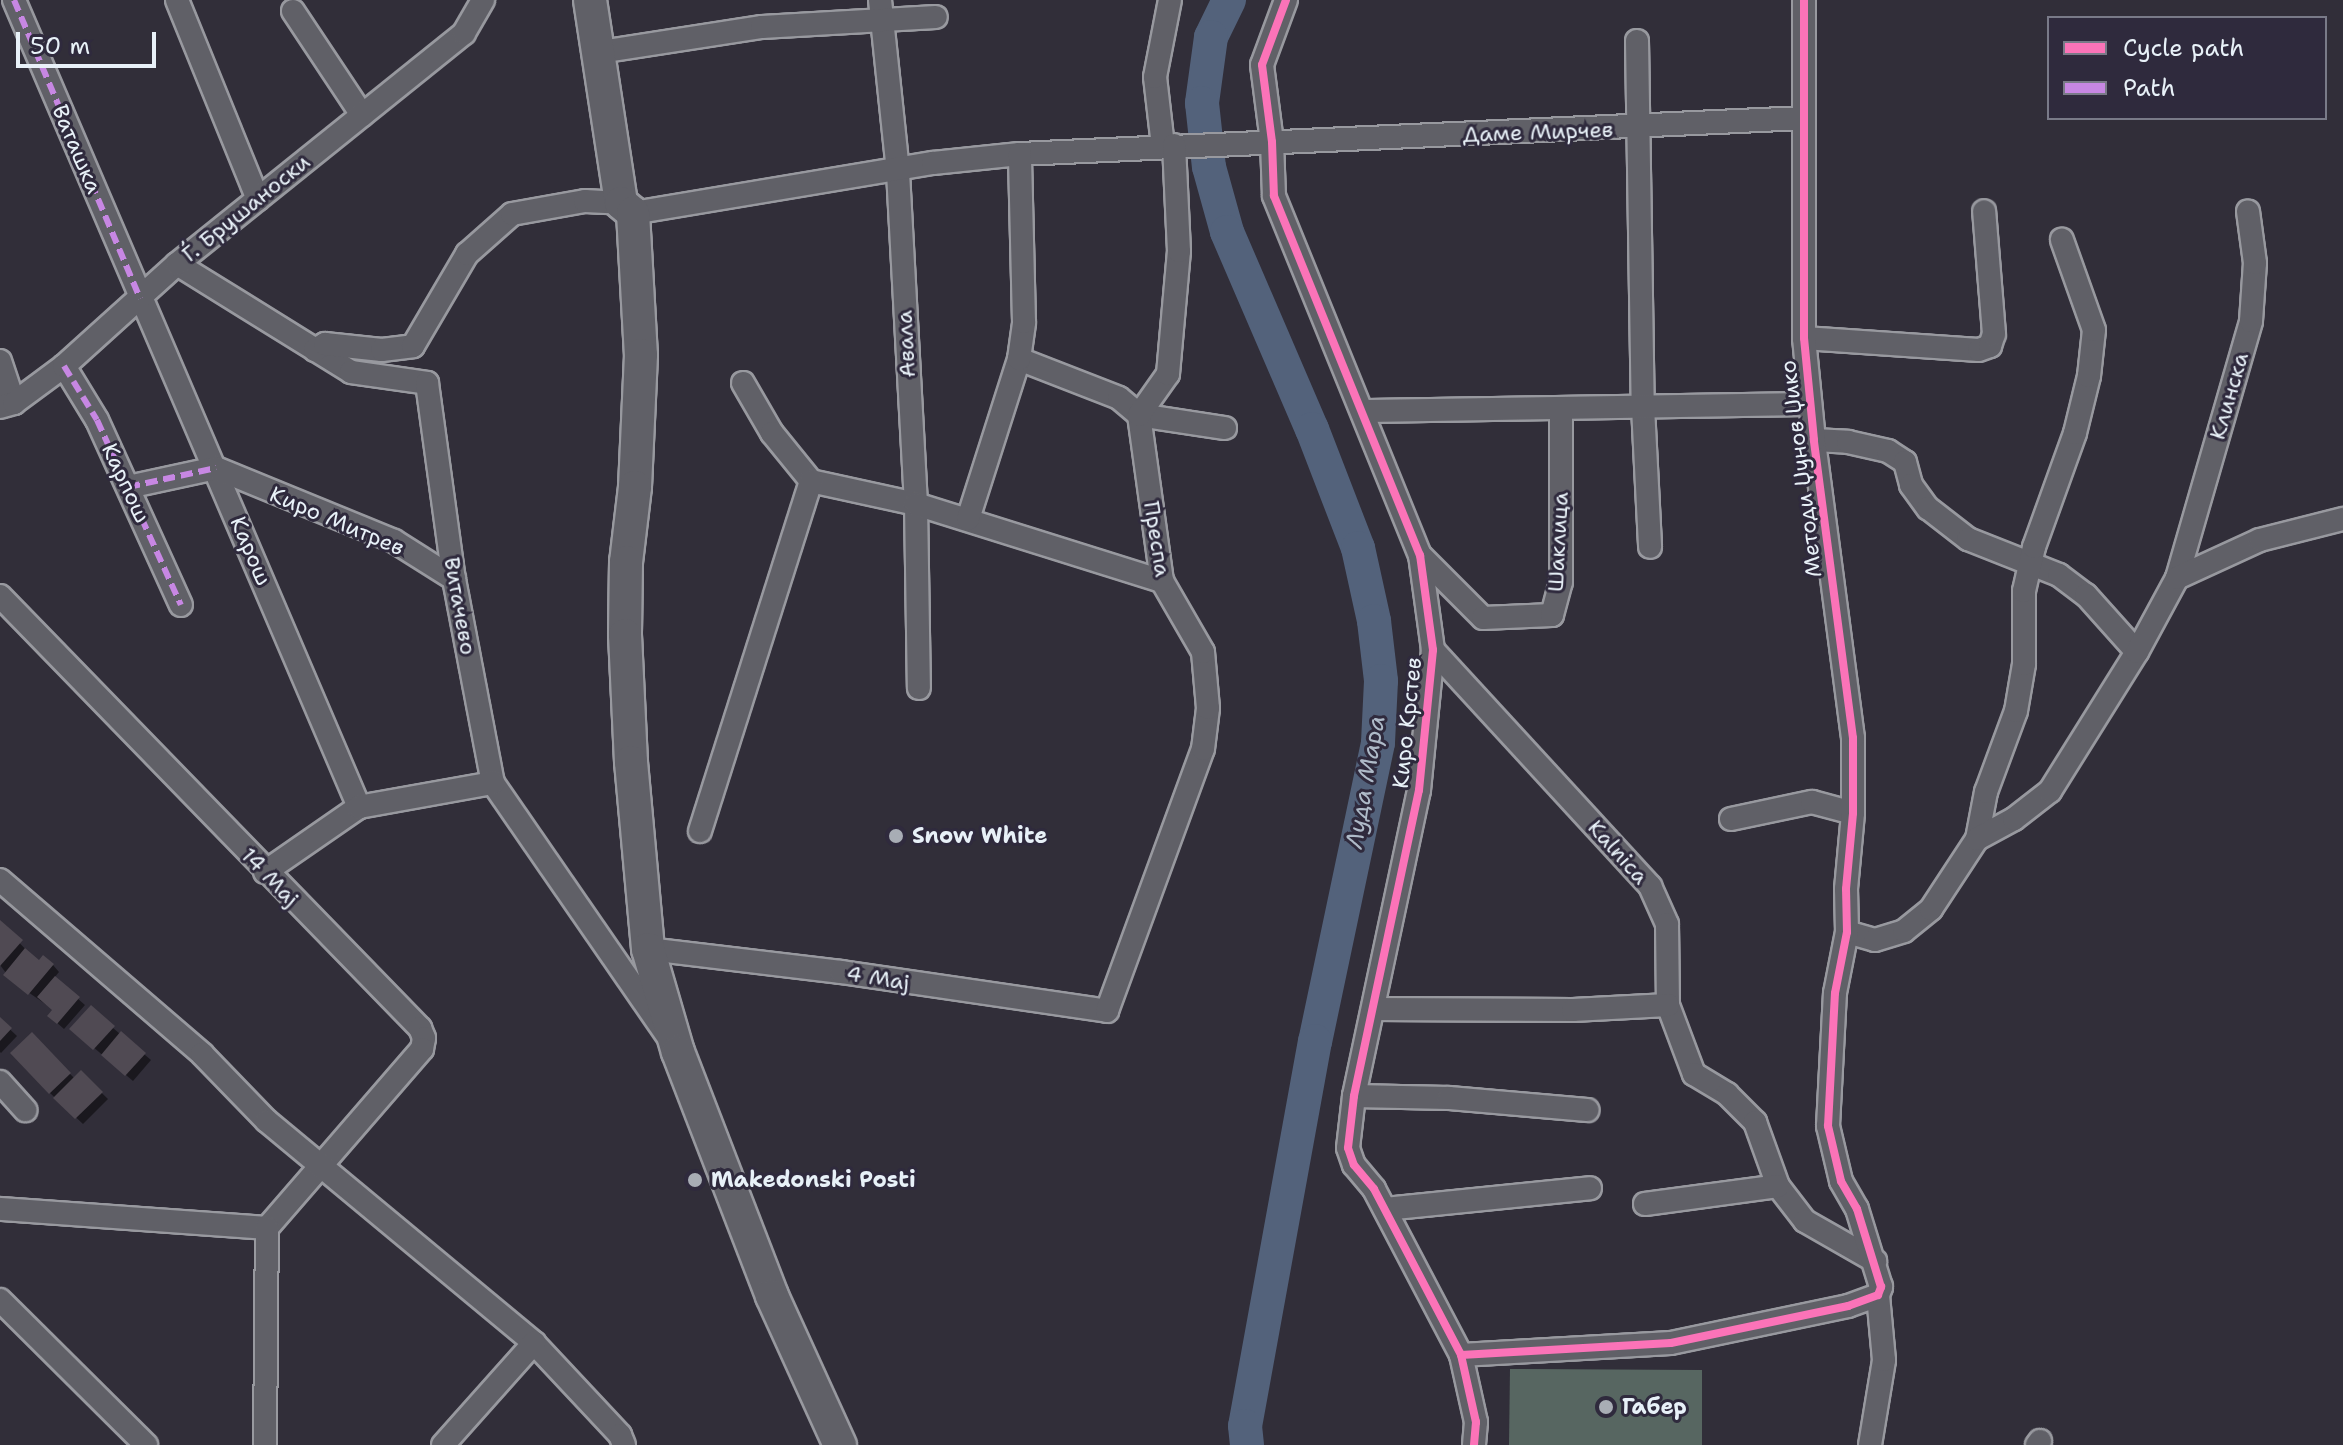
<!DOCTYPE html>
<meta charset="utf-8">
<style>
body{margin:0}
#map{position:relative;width:2343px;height:1445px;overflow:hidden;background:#312e39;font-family:"Shantell Sans",sans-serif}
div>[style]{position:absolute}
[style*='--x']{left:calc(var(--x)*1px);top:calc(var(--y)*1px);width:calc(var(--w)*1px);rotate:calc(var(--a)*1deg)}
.green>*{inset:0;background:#576661}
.shadow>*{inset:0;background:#0007}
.river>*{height:34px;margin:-17px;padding:0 17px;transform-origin:17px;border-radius:17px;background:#53627b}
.building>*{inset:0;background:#504a53}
.roads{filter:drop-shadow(2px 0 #98999f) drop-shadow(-2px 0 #98999f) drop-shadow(0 2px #98999f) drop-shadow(0 -2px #98999f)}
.street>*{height:22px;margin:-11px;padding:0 11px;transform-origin:11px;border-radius:11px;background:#606067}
.secondary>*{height:32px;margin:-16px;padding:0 16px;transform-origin:16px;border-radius:16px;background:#606067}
.quiet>*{height:6px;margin-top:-3px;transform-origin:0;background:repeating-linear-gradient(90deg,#c787e3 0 12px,transparent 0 18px)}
.cycleway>*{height:8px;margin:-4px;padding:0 4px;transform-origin:4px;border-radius:4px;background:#fb73b8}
.dots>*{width:22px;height:22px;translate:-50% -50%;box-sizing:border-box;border:4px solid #2f2a3d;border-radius:50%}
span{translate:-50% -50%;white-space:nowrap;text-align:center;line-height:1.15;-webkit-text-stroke:6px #2f2a3d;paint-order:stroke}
.street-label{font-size:22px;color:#e8f1f8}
.poi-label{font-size:22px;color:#e8f1f8;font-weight:700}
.left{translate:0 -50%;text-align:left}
.water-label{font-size:24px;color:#aebac8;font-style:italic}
.legend{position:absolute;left:2047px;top:16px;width:280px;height:104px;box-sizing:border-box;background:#2f2a3d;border:2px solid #797a88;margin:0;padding:10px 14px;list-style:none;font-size:24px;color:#e8f1f8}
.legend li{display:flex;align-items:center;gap:16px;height:40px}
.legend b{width:40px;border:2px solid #797a88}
.scale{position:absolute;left:16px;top:32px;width:140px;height:36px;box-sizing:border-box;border:4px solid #e8f1f8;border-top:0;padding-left:10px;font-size:24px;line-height:28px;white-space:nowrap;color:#e8f1f8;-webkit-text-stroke:6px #2f2a3d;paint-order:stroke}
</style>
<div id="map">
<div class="green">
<div style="clip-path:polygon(1510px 1369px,1702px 1370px,1702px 1445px,1509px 1445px)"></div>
</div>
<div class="shadow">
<div style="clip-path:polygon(0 923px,39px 963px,53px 965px,59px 972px,54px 978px,85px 1005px,64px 1029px,56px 1022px,54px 1010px,12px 981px,0 965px)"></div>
<div style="clip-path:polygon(0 1020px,17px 1036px,1px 1053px,0 1052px)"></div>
<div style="clip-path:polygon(113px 1028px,151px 1060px,133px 1081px,72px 1029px)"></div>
<div style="clip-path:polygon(32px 1035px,75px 1079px,81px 1073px,108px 1099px,83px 1124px,50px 1093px)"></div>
</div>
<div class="river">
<div style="--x:1229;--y:0;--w:41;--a:115.9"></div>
<div style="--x:1211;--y:37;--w:67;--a:97.8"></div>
<div style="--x:1202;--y:103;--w:64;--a:83.8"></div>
<div style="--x:1209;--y:167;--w:67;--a:74.5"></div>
<div style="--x:1227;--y:232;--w:215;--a:66.7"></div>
<div style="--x:1312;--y:429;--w:128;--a:68.9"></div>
<div style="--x:1358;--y:548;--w:75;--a:77.6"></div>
<div style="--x:1374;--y:621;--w:60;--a:83.3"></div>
<div style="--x:1381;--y:681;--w:62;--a:92.8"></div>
<div style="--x:1378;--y:743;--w:305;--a:101.9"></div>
<div style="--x:1315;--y:1041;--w:391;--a:100.3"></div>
<div style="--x:1245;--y:1426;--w:19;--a:84"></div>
</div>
<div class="building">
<div style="clip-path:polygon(0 920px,23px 940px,0 966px)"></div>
<div style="clip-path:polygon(25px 948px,39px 960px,43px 955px,54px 964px,28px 995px,3px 975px)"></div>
<div style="clip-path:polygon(55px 976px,80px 997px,57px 1024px,47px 1016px,52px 1010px,37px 997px)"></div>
<div style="clip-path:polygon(91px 1005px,115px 1026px,93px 1050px,69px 1029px)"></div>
<div style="clip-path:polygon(0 1017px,12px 1028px,0 1041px)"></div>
<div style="clip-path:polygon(121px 1031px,146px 1053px,125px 1076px,101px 1055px)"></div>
<div style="clip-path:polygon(32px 1032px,71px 1073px,49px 1094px,10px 1053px)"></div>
<div style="clip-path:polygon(81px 1070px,103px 1092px,75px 1119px,53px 1098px)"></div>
</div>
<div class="roads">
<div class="street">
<div style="--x:14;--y:0;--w:878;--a:66.85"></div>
<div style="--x:177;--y:0;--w:215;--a:67.9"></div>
<div style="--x:880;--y:0;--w:173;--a:84"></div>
<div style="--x:898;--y:172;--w:332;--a:86.9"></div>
<div style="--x:916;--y:504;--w:184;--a:89.1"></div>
<div style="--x:1286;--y:0;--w:69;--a:110.3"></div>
<div style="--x:1262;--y:65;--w:78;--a:82.6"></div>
<div style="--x:1272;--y:142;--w:54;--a:87.9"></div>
<div style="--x:1274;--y:196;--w:388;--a:67.9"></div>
<div style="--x:1420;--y:555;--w:96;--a:82.2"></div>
<div style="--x:1433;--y:650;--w:141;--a:95.7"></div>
<div style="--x:1419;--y:790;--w:313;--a:102"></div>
<div style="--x:1354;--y:1096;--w:52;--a:96.6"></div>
<div style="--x:1348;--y:1148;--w:18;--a:71"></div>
<div style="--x:1354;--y:1165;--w:31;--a:50"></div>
<div style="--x:1374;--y:1189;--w:187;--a:62.3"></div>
<div style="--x:1461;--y:1355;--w:69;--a:77.4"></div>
<div style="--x:1476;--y:1422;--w:23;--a:95"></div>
<div style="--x:293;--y:11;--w:125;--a:56.4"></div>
<div style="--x:1637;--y:41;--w:366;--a:89.1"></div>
<div style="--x:1643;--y:407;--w:140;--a:87.1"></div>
<div style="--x:600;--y:52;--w:164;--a:-8.8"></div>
<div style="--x:762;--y:27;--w:174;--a:-3.3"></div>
<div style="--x:1163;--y:146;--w:69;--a:-96.6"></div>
<div style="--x:1155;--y:77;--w:78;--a:-79"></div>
<div style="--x:633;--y:213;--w:304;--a:-9.5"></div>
<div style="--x:933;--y:163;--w:87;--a:-5.9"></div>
<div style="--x:1020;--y:154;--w:784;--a:-2.63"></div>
<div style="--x:177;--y:264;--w:205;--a:31.8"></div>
<div style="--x:351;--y:372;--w:77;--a:8.2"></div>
<div style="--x:427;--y:383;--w:198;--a:82.2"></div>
<div style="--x:454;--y:579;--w:208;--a:79.2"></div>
<div style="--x:493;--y:783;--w:305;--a:55.4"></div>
<div style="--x:1804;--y:338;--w:175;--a:3.9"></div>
<div style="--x:1979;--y:350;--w:12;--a:-20"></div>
<div style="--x:1990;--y:346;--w:13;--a:-72"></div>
<div style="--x:1994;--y:334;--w:123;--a:-94.6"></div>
<div style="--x:315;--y:350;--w:12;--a:-31"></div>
<div style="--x:325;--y:344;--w:57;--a:6"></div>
<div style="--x:382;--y:350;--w:31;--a:-7"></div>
<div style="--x:413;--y:346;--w:107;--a:-59.6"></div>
<div style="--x:467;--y:254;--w:60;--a:-41.6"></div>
<div style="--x:512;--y:214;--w:74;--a:-10.1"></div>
<div style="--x:585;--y:201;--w:36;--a:3"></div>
<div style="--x:1019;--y:359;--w:107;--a:21.3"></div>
<div style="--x:1119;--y:398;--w:26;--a:40"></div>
<div style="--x:1139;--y:415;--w:87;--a:8.6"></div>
<div style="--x:0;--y:361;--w:44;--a:71.6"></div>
<div style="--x:64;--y:366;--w:63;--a:58.6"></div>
<div style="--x:97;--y:420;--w:203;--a:65.6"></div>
<div style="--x:743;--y:383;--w:58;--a:59.9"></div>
<div style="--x:772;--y:433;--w:62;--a:50.9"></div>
<div style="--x:811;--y:481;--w:107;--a:12.4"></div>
<div style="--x:916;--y:504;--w:258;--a:17.4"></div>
<div style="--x:0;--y:407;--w:15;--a:-16"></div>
<div style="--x:14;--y:403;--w:62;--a:-36.5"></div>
<div style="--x:64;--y:366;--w:152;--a:-42.1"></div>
<div style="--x:177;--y:264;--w:368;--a:-38.8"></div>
<div style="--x:464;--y:33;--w:38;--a:-60"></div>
<div style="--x:1363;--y:411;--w:447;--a:-0.9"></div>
<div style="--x:1814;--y:440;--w:34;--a:3"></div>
<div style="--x:1848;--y:442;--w:41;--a:12.7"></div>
<div style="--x:1888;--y:451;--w:20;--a:33"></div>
<div style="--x:1905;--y:462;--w:24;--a:75"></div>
<div style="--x:1911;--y:485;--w:29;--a:54"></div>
<div style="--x:1928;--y:508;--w:51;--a:37.8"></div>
<div style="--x:1968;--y:539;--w:98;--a:21.6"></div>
<div style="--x:2059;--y:575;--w:34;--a:37"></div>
<div style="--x:2086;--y:595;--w:76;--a:48.2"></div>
<div style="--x:128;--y:487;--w:90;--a:-12.2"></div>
<div style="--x:216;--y:468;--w:192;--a:22.3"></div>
<div style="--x:394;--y:541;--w:71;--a:32.3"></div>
<div style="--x:968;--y:519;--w:168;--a:-72.3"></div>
<div style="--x:1019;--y:359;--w:37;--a:-82"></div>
<div style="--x:1024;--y:322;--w:168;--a:-91.4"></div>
<div style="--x:1420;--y:555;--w:89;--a:45"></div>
<div style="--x:1483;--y:618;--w:69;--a:-2.5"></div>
<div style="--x:1552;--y:615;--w:34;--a:-75"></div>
<div style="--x:1561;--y:582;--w:174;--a:-90"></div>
<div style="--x:2177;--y:578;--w:267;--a:-73.9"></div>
<div style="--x:2251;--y:321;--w:58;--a:-86.1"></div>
<div style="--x:2255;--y:263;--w:52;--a:-97.7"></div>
<div style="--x:0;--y:596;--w:603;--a:45.81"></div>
<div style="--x:420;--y:1028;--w:11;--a:68"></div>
<div style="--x:424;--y:1038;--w:11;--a:100"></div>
<div style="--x:422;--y:1049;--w:237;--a:130.9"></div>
<div style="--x:267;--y:1228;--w:268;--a:-175.9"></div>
<div style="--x:1433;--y:650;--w:321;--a:47.4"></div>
<div style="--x:1650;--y:886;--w:42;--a:65.9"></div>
<div style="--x:1667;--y:924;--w:81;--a:89.3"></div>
<div style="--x:1668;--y:1005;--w:74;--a:69.4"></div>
<div style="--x:1694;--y:1074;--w:39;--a:31"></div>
<div style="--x:1727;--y:1094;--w:40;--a:45"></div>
<div style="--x:1755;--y:1122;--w:68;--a:70.2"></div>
<div style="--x:1778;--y:1186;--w:44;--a:52.4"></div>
<div style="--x:1805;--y:1221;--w:81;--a:29.7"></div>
<div style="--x:1731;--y:819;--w:83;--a:-11.9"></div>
<div style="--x:1812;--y:802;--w:42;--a:15"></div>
<div style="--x:700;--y:831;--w:367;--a:-72.4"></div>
<div style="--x:1977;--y:839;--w:48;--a:-79.2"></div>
<div style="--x:1986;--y:792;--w:86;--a:-69.7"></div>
<div style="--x:2016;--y:711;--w:48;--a:-80.3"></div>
<div style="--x:2024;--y:664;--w:73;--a:-90"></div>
<div style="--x:2024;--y:591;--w:45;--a:-77.2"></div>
<div style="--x:2034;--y:547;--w:121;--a:-70.2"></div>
<div style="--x:2075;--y:433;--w:59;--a:-76.2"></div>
<div style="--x:2089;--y:376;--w:46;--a:-83.8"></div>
<div style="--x:2094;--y:330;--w:96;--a:-109.6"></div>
<div style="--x:265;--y:872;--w:114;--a:-34.7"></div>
<div style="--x:359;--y:807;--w:136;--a:-10.2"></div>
<div style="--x:0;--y:880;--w:267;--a:40.7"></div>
<div style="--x:202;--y:1054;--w:93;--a:45.9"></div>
<div style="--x:267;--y:1121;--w:347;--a:39.7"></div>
<div style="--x:534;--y:1343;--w:126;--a:46.9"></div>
<div style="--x:620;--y:1435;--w:11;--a:68"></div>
<div style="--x:1847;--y:932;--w:29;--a:16"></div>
<div style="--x:1875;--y:940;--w:30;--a:-17"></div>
<div style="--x:1904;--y:931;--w:35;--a:-39"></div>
<div style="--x:1931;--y:909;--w:84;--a:-56.7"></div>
<div style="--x:1977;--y:839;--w:42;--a:-28.4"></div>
<div style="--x:2014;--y:819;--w:46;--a:-37.9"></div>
<div style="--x:2050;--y:791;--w:164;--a:-58"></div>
<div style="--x:2137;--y:652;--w:84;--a:-61.6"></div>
<div style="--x:2177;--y:578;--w:91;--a:-24.6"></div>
<div style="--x:2260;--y:540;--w:86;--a:-14.2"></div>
<div style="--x:648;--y:949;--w:194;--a:6.8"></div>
<div style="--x:841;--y:972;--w:269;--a:8.3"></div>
<div style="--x:1107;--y:1011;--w:279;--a:-69.9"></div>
<div style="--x:1203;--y:749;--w:41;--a:-83"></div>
<div style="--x:1208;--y:708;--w:56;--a:-95.1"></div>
<div style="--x:1203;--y:652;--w:82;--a:-120"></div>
<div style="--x:1162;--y:581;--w:168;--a:-97.9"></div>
<div style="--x:1139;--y:415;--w:50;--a:-54.7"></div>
<div style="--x:1168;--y:374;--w:123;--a:-84.9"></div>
<div style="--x:1179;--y:251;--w:106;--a:-92.7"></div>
<div style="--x:1374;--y:1009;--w:199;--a:0.3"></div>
<div style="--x:1573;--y:1010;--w:95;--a:-3"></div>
<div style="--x:0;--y:1082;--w:38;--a:48"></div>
<div style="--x:1354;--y:1096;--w:95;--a:1.2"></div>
<div style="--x:1449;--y:1098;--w:139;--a:5"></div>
<div style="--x:1645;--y:1204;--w:134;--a:-7.7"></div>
<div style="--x:1385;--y:1209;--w:206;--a:-5.8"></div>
<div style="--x:0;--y:1300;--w:206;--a:44.8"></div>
<div style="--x:1461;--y:1355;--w:210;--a:-3.3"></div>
<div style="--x:1671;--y:1343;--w:181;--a:-11.8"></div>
<div style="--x:1848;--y:1306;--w:32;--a:-20"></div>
<div style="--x:1878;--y:1295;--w:9;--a:-69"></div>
<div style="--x:1881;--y:1287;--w:82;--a:-107.1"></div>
<div style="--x:1857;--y:1209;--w:32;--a:-120"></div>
<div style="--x:1841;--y:1181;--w:57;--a:-103.3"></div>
<div style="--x:1828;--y:1126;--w:133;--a:-87"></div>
<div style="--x:1835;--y:993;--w:62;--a:-78.9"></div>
<div style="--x:1847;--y:932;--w:43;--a:-91.3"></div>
<div style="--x:1846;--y:889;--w:76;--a:-84.7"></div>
<div style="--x:1853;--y:813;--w:75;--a:-90"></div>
<div style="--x:1853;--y:738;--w:301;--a:-97.5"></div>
<div style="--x:1814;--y:440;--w:102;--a:-95.6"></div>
<div style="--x:1804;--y:338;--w:338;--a:-90"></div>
<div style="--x:265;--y:1445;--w:217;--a:-89.5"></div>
<div style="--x:443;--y:1445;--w:137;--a:-48.3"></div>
<div style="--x:1870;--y:1445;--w:86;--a:-80.6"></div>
<div style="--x:1884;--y:1360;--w:65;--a:-95.3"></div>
<div style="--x:2037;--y:1445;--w:5;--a:-53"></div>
</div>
<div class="secondary">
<div style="--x:590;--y:0;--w:205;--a:81.3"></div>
<div style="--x:621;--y:203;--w:16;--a:40"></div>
<div style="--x:633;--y:213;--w:142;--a:86.8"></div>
<div style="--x:641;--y:355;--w:132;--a:92.6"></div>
<div style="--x:635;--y:487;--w:76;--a:96.8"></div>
<div style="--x:626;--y:562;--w:73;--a:90.8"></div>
<div style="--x:625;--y:635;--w:127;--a:87.3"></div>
<div style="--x:631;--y:762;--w:188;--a:84.8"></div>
<div style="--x:648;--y:949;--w:107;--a:73.8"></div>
<div style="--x:678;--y:1052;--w:261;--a:68.9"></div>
<div style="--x:772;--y:1296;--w:164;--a:65.5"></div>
</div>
</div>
<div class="quiet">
<div style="--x:14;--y:0;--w:324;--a:67.1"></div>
<div style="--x:64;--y:366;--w:63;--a:58.6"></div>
<div style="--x:97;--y:420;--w:203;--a:65.6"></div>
<div style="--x:128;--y:487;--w:90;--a:-12.2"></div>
</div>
<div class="cycleway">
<div style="--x:1286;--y:0;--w:69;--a:110.3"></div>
<div style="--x:1262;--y:65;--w:78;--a:82.6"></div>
<div style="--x:1272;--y:142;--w:54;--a:87.9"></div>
<div style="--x:1274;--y:196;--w:388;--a:67.9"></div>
<div style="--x:1420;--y:555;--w:96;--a:82.2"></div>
<div style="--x:1433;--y:650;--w:141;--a:95.7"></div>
<div style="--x:1419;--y:790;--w:313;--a:102"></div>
<div style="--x:1354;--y:1096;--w:52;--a:96.6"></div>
<div style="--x:1348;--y:1148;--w:18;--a:71"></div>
<div style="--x:1354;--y:1165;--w:31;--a:50"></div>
<div style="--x:1374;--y:1189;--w:187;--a:62.3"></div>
<div style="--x:1461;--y:1355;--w:69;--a:77.4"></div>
<div style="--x:1476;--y:1422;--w:23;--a:95"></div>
<div style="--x:1461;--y:1355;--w:210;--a:-3.3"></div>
<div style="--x:1671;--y:1343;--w:181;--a:-11.8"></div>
<div style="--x:1848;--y:1306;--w:32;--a:-20"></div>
<div style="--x:1878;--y:1295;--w:9;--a:-69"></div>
<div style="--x:1881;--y:1287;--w:82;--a:-107.1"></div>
<div style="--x:1857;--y:1209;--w:32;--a:-120"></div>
<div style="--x:1841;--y:1181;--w:57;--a:-103.3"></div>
<div style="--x:1828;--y:1126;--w:133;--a:-87"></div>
<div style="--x:1835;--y:993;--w:62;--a:-78.9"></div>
<div style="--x:1847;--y:932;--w:43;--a:-91.3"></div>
<div style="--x:1846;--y:889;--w:76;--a:-84.7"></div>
<div style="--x:1853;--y:813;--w:75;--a:-90"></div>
<div style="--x:1853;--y:738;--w:301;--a:-97.5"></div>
<div style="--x:1814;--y:440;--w:102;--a:-95.6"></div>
<div style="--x:1804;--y:338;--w:338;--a:-90"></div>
</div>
<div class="dots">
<div style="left:896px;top:836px;background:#a8adb5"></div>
<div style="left:695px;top:1180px;background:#a8adb5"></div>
<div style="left:1606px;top:1407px;background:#a8adb5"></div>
</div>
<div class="street-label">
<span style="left:1538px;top:132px;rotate:-2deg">Даме Мирчев</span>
<span style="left:77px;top:149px;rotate:67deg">Ваташка</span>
<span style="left:246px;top:208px;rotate:-39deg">Ѓ. Брушаноски</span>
<span style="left:906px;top:344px;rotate:-93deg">Авала</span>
<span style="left:2229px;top:396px;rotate:-74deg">Клинска</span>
<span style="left:1801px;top:469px;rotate:-97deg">Методи Џунов Џико</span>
<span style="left:126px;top:483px;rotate:65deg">Карпош</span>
<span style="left:337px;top:521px;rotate:23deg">Киро Митрев</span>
<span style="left:1157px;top:539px;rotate:81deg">Преспа</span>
<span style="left:1558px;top:542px;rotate:-87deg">Шаклица</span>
<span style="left:251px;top:551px;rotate:67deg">Карош</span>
<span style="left:460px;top:606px;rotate:80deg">Витачево</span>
<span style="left:1407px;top:723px;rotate:-84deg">Киро Крстев</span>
<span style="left:1618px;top:852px;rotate:48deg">Kalnica</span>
<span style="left:270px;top:877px;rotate:46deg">14 Мај</span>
<span style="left:878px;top:978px;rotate:9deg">4 Мај</span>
</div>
<div class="poi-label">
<span class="left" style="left:912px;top:836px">Snow White</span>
<span class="left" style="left:711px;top:1180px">Makedonski Posti</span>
<span class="left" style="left:1622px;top:1407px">Габер</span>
</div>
<div class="water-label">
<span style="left:1366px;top:782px;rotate:-80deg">Луда Мара</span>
</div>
<ul class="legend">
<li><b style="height:10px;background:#fb73b8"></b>Cycle path</li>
<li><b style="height:10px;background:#c787e3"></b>Path</li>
</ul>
<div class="scale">50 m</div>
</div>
